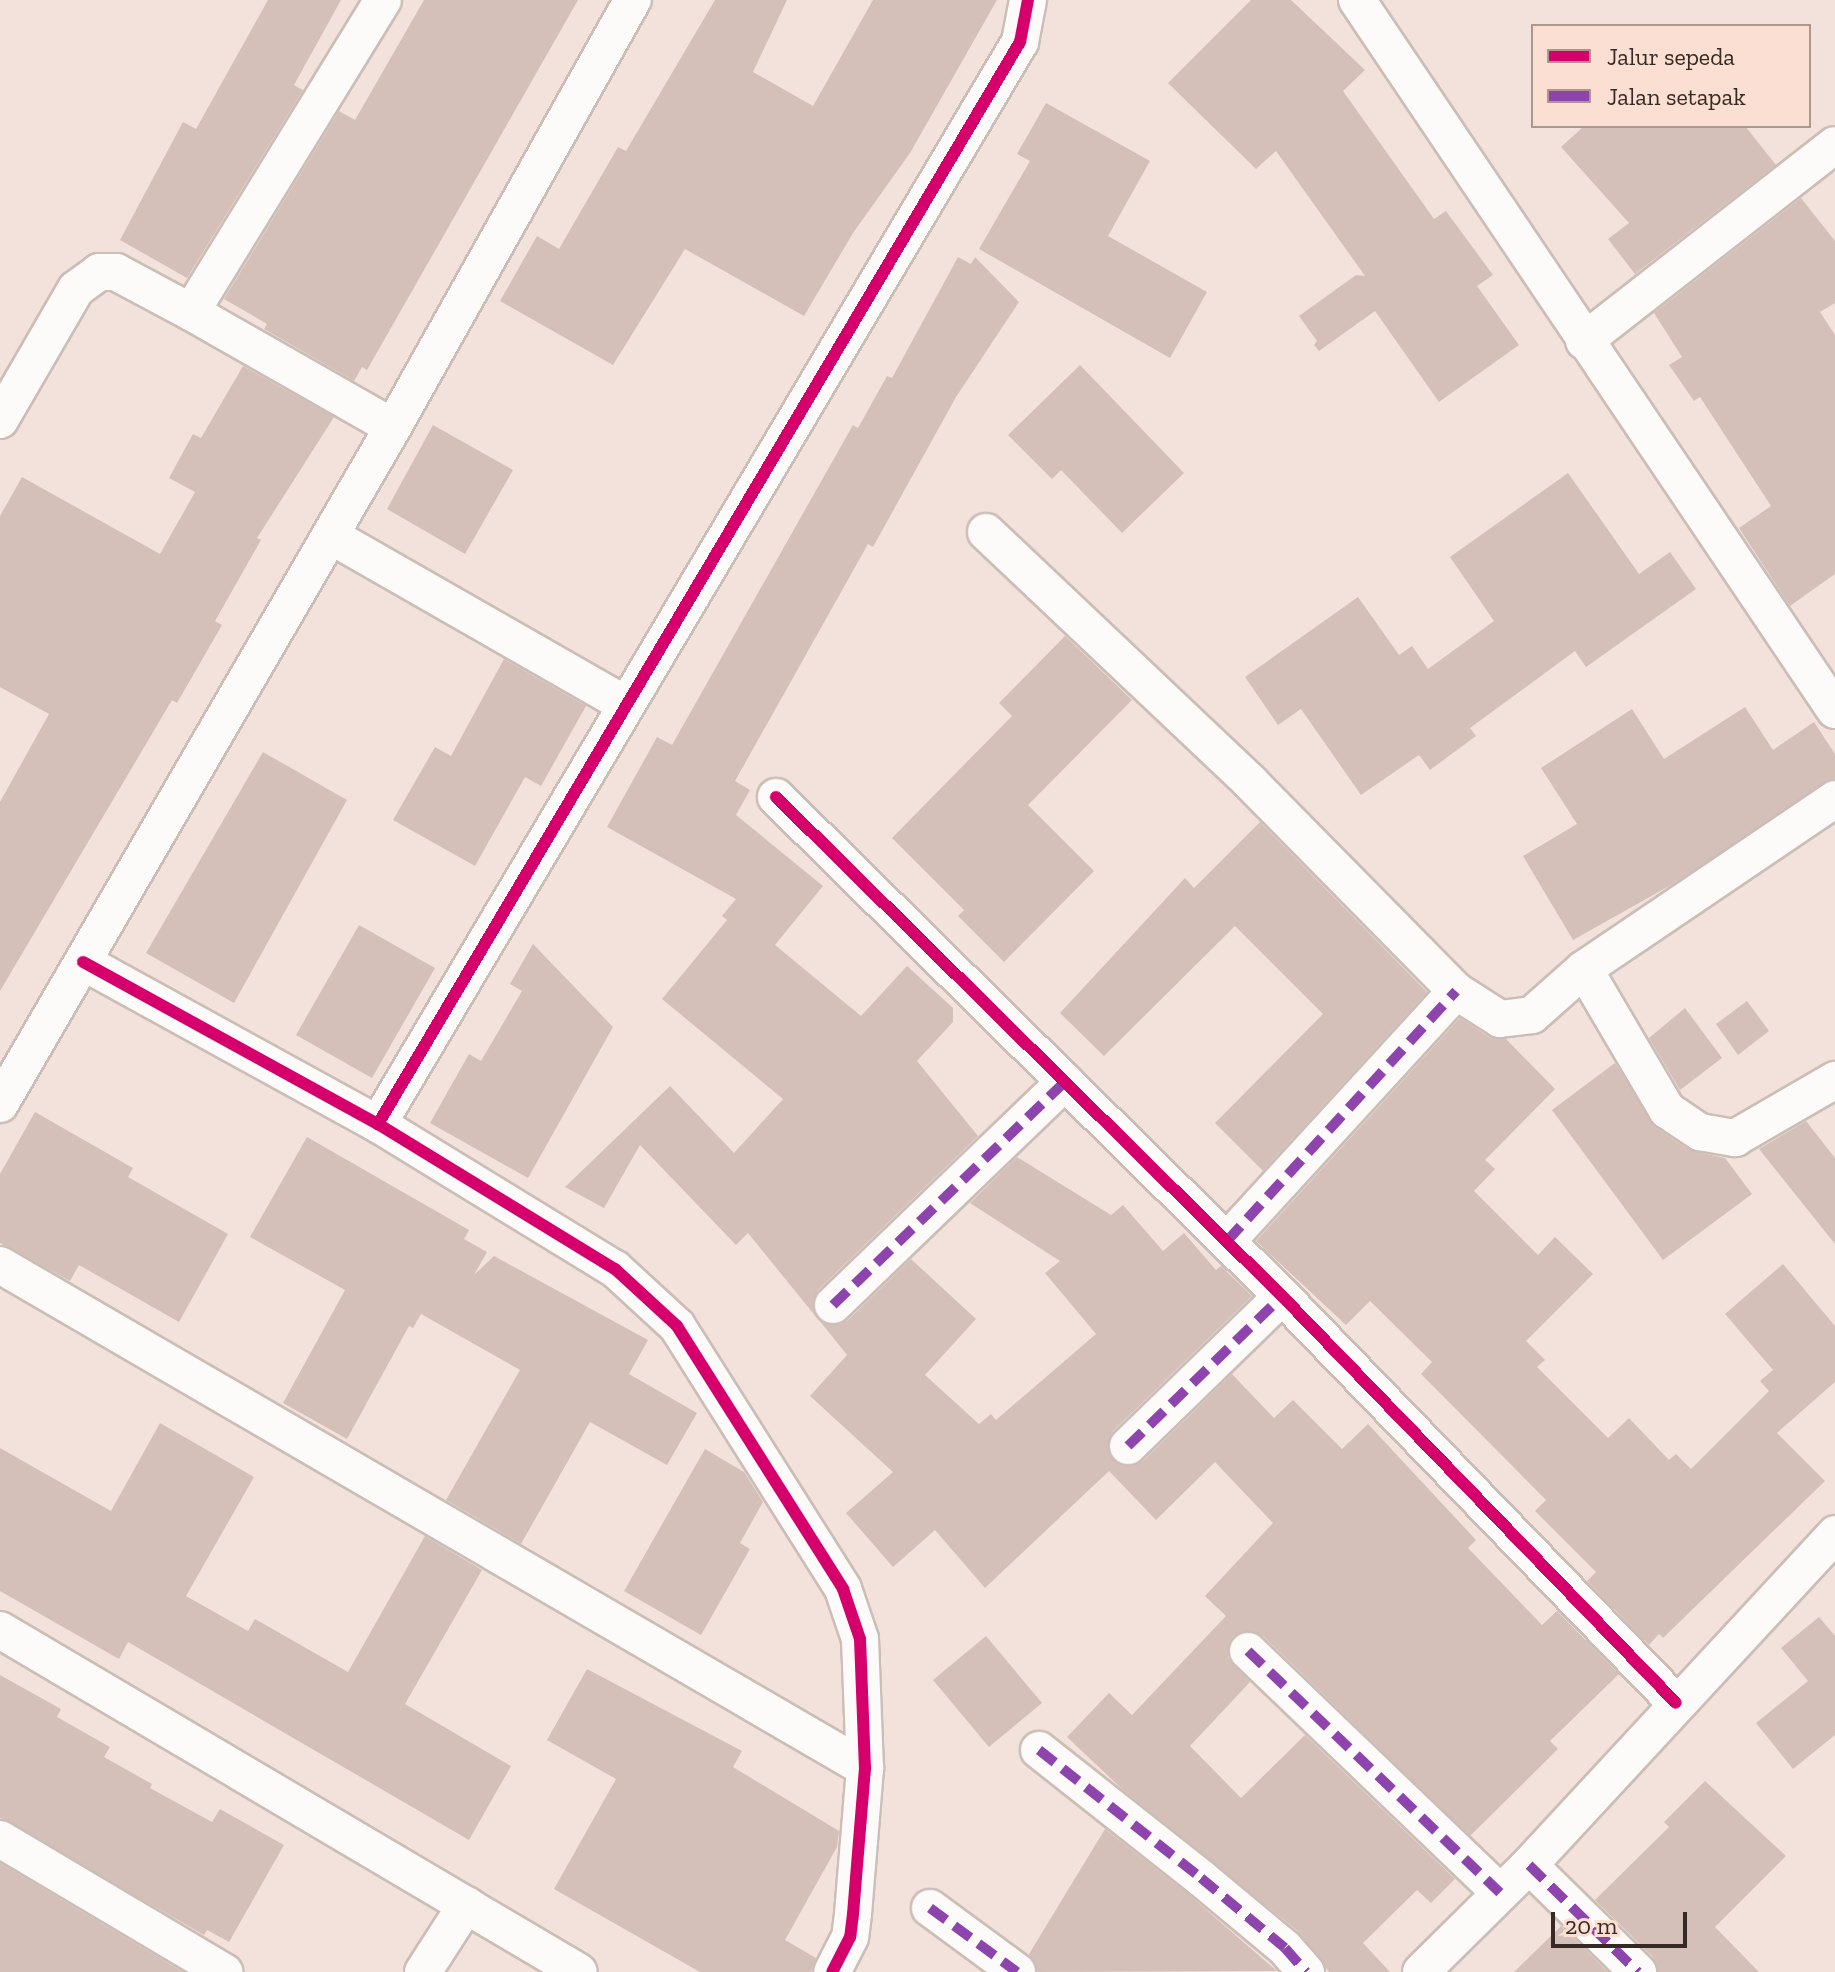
<!DOCTYPE html>
<style>
body{margin:0}
#map{position:relative;width:1835px;height:1972px;overflow:hidden;background:#f2e2db;font-family:"Zilla Slab",serif}
div>[style]{position:absolute}
[style*='--x']{left:calc(var(--x)*1px);top:calc(var(--y)*1px);width:calc(var(--w)*1px);rotate:calc(var(--a)*1deg)}
.building>*{inset:0;background:#d5c0b9}
.roads{filter:drop-shadow(2px 0 #cbbeb7) drop-shadow(-2px 0 #cbbeb7) drop-shadow(0 2px #cbbeb7) drop-shadow(0 -2px #cbbeb7)}
.minor>*{height:36px;margin:-18px;padding:0 18px;transform-origin:18px;border-radius:18px;background:#fdfbfa}
.quiet>*{height:10px;margin-top:-5px;transform-origin:0;background:repeating-linear-gradient(90deg,#8e44ad 0 20px,transparent 0 30px)}
.cycleway>*{height:12px;margin:-6px;padding:0 6px;transform-origin:6px;border-radius:6px;background:#d6006c}
span{translate:-50% -50%;white-space:nowrap;text-align:center;line-height:1.15;-webkit-text-stroke:8px #fbdfd2;paint-order:stroke}
.legend{position:absolute;left:1531px;top:24px;width:280px;height:104px;box-sizing:border-box;background:#fbdfd2;border:2px solid #ad968c;margin:0;padding:10px 14px;list-style:none;font-size:24px;color:#372923}
.legend li{display:flex;align-items:center;gap:16px;height:40px}
.legend b{width:40px;border:2px solid #ad968c}
.scale{position:absolute;left:1551px;top:1912px;width:136px;height:36px;box-sizing:border-box;border:4px solid #372923;border-top:0;padding-left:10px;font-size:24px;line-height:28px;white-space:nowrap;color:#372923;-webkit-text-stroke:6px #fbdfd2;paint-order:stroke}
</style>
<div id="map">
<div class="building">
<div style="clip-path:polygon(268px 0,341px 0,294px 85px,303px 90px,187px 278px,120px 240px,183px 122px,196px 129px)"></div>
<div style="clip-path:polygon(424px 0,578px 0,367px 370px,362px 367px,354px 381px,264px 329px,267px 324px,224px 299px,339px 111px,355px 120px)"></div>
<div style="clip-path:polygon(715px 0,787px 0,753px 72px,813px 106px,873px 0,997px 0,910px 153px,853px 233px,804px 316px,685px 249px,613px 365px,500px 301px,537px 236px,559px 249px,618px 147px,626px 151px)"></div>
<div style="clip-path:polygon(1251px 0,1291px 0,1365px 70px,1343px 91px,1434px 219px,1446px 211px,1493px 275px,1477px 286px,1519px 345px,1439px 402px,1375px 311px,1319px 351px,1314px 345px,1317px 341px,1299px 316px,1356px 275px,1365px 276px,1276px 151px,1256px 169px,1168px 83px)"></div>
<div style="clip-path:polygon(1046px 103px,1150px 161px,1108px 236px,1207px 292px,1170px 358px,979px 249px,1030px 161px,1017px 154px)"></div>
<div style="clip-path:polygon(1584px 126px,1745px 126px,1776px 165px,1635px 274px,1608px 239px,1629px 223px,1561px 147px)"></div>
<div style="clip-path:polygon(1801px 198px,1835px 241px,1835px 303px,1820px 312px,1835px 335px,1835px 574px,1790px 606px,1739px 528px,1771px 506px,1700px 397px,1694px 401px,1669px 365px,1682px 357px,1654px 313px)"></div>
<div style="clip-path:polygon(958px 257px,971px 264px,975px 257px,1019px 302px,956px 397px,873px 547px,868px 544px,735px 781px,750px 790px,736px 815px,823px 886px,775px 945px,861px 1016px,907px 966px,953px 1008px,953px 1022px,917px 1061px,978px 1136px,818px 1290px,813px 1300px,817px 1318px,748px 1233px,736px 1245px,640px 1145px,604px 1208px,565px 1187px,670px 1086px,734px 1153px,783px 1099px,662px 999px,727px 920px,722px 916px,736px 899px,607px 827px,657px 737px,672px 745px,853px 425px,858px 428px,887px 376px,892px 378px)"></div>
<div style="clip-path:polygon(1080px 365px,1184px 473px,1122px 533px,1061px 470px,1052px 479px,1008px 435px)"></div>
<div style="clip-path:polygon(243px 366px,334px 417px,257px 538px,261px 540px,215px 621px,222px 625px,177px 703px,172px 700px,0 991px,0 802px,49px 714px,0 687px,0 516px,22px 477px,160px 554px,195px 492px,169px 478px,193px 434px,201px 438px)"></div>
<div style="clip-path:polygon(433px 425px,513px 470px,465px 554px,387px 509px)"></div>
<div style="clip-path:polygon(1568px 473px,1639px 574px,1670px 552px,1696px 589px,1586px 667px,1575px 651px,1470px 728px,1476px 736px,1430px 770px,1419px 755px,1361px 795px,1301px 709px,1278px 725px,1245px 677px,1358px 597px,1399px 655px,1412px 646px,1428px 669px,1494px 621px,1450px 557px)"></div>
<div style="clip-path:polygon(1065px 636px,1132px 700px,1028px 805px,1094px 871px,1004px 962px,958px 916px,964px 910px,892px 838px,1012px 716px,999px 703px)"></div>
<div style="clip-path:polygon(504px 659px,586px 706px,541px 786px,525px 777px,475px 866px,393px 820px,435px 747px,451px 756px)"></div>
<div style="clip-path:polygon(1745px 707px,1773px 750px,1814px 722px,1835px 754px,1835px 778px,1671px 885px,1573px 940px,1523px 856px,1577px 824px,1541px 768px,1632px 709px,1664px 759px)"></div>
<div style="clip-path:polygon(263px 752px,347px 800px,234px 1003px,146px 953px)"></div>
<div style="clip-path:polygon(1260px 822px,1427px 992px,1263px 1171px,1215px 1123px,1323px 1014px,1235px 926px,1104px 1056px,1060px 1013px,1185px 878px,1194px 888px)"></div>
<div style="clip-path:polygon(359px 925px,435px 968px,372px 1078px,296px 1035px)"></div>
<div style="clip-path:polygon(533px 944px,613px 1027px,528px 1178px,430px 1123px,469px 1054px,481px 1061px,522px 991px,510px 984px)"></div>
<div style="clip-path:polygon(1747px 1001px,1769px 1031px,1738px 1055px,1716px 1024px)"></div>
<div style="clip-path:polygon(1685px 1008px,1722px 1058px,1680px 1090px,1649px 1038px)"></div>
<div style="clip-path:polygon(1460px 1018px,1489px 1037px,1506px 1039px,1555px 1089px,1485px 1160px,1495px 1169px,1474px 1191px,1538px 1255px,1555px 1237px,1593px 1274px,1526px 1341px,1545px 1360px,1537px 1367px,1608px 1438px,1629px 1418px,1669px 1460px,1676px 1454px,1691px 1469px,1769px 1391px,1760px 1381px,1773px 1370px,1725px 1314px,1783px 1264px,1835px 1326px,1835px 1382px,1777px 1433px,1825px 1481px,1663px 1638px,1659px 1634px,1649px 1645px,1587px 1581px,1596px 1572px,1535px 1511px,1546px 1500px,1421px 1374px,1432px 1362px,1370px 1301px,1346px 1325px,1256px 1241px)"></div>
<div style="clip-path:polygon(1615px 1063px,1655px 1127px,1689px 1150px,1725px 1158px,1752px 1194px,1663px 1260px,1552px 1110px)"></div>
<div style="clip-path:polygon(35px 1112px,133px 1168px,128px 1177px,228px 1234px,179px 1322px,79px 1265px,70px 1281px,0 1243px,0 1174px)"></div>
<div style="clip-path:polygon(1806px 1121px,1835px 1158px,1835px 1244px,1759px 1149px)"></div>
<div style="clip-path:polygon(307px 1137px,469px 1230px,464px 1239px,487px 1252px,474px 1275px,494px 1256px,648px 1340px,629px 1374px,697px 1413px,667px 1465px,590px 1422px,521px 1544px,446px 1500px,520px 1370px,421px 1314px,413px 1328px,409px 1326px,347px 1439px,283px 1403px,345px 1290px,250px 1237px)"></div>
<div style="clip-path:polygon(1017px 1157px,1111px 1215px,1123px 1205px,1163px 1251px,1184px 1233px,1216px 1270px,1221px 1266px,1252px 1296px,1113px 1431px,1108px 1450px,1114px 1461px,1123px 1466px,1142px 1462px,1232px 1374px,1274px 1418px,1293px 1400px,1342px 1449px,1368px 1424px,1476px 1540px,1468px 1548px,1542px 1625px,1557px 1611px,1619px 1674px,1550px 1741px,1558px 1749px,1470px 1836px,1263px 1636px,1243px 1631px,1232px 1637px,1228px 1658px,1250px 1682px,1190px 1746px,1241px 1798px,1305px 1735px,1455px 1879px,1431px 1903px,1417px 1890px,1363px 1943px,1390px 1972px,1329px 1972px,1299px 1932px,1122px 1789px,1067px 1737px,1109px 1693px,1132px 1715px,1226px 1616px,1205px 1596px,1273px 1523px,1215px 1462px,1156px 1520px,1109px 1471px,985px 1588px,935px 1530px,893px 1567px,846px 1513px,893px 1472px,810px 1396px,847px 1355px,819px 1320px,837px 1325px,847px 1321px,911px 1259px,976px 1319px,925px 1375px,979px 1424px,991px 1414px,996px 1420px,1096px 1334px,1045px 1273px,1060px 1261px,970px 1203px)"></div>
<div style="clip-path:polygon(160px 1423px,254px 1477px,186px 1596px,248px 1631px,255px 1619px,348px 1672px,425px 1536px,482px 1570px,405px 1704px,511px 1766px,469px 1840px,128px 1642px,119px 1659px,0 1591px,0 1448px,111px 1511px)"></div>
<div style="clip-path:polygon(705px 1449px,744px 1472px,763px 1502px,740px 1543px,750px 1549px,701px 1635px,624px 1591px)"></div>
<div style="clip-path:polygon(1819px 1617px,1835px 1636px,1835px 1735px,1793px 1769px,1756px 1723px,1808px 1681px,1781px 1648px)"></div>
<div style="clip-path:polygon(986px 1636px,1042px 1703px,989px 1747px,933px 1680px)"></div>
<div style="clip-path:polygon(587px 1669px,742px 1751px,733px 1767px,839px 1831px,837px 1847px,785px 1940px,816px 1958px,811px 1972px,700px 1972px,554px 1889px,616px 1779px,547px 1740px)"></div>
<div style="clip-path:polygon(0 1675px,61px 1709px,57px 1717px,110px 1747px,104px 1757px,152px 1784px,150px 1788px,212px 1822px,220px 1809px,284px 1845px,229px 1942px,207px 1930px,204px 1935px,0 1818px)"></div>
<div style="clip-path:polygon(1705px 1781px,1786px 1856px,1715px 1927px,1759px 1972px,1658px 1972px,1653px 1957px,1595px 1900px,1669px 1827px,1664px 1822px)"></div>
<div style="clip-path:polygon(1105px 1829px,1188px 1894px,1277px 1971px,1038px 1972px,1029px 1954px)"></div>
<div style="clip-path:polygon(0 1863px,183px 1972px,0 1972px)"></div>
<div style="clip-path:polygon(1561px 1926px,1608px 1972px,1514px 1972px)"></div>
</div>
<div class="roads">
<div class="minor">
<div style="--x:1357;--y:0;--w:856;--a:56.05"></div>
<div style="--x:191;--y:312;--w:366;--a:-58.4"></div>
<div style="--x:1584;--y:341;--w:318;--a:-38"></div>
<div style="--x:0;--y:420;--w:151;--a:-59.9"></div>
<div style="--x:76;--y:289;--w:29;--a:-36"></div>
<div style="--x:99;--y:272;--w:17;--a:0"></div>
<div style="--x:116;--y:272;--w:85;--a:28.1"></div>
<div style="--x:191;--y:312;--w:232;--a:29.7"></div>
<div style="--x:393;--y:427;--w:490;--a:-60.7"></div>
<div style="--x:986;--y:532;--w:364;--a:43.4"></div>
<div style="--x:1250;--y:782;--w:293;--a:45.4"></div>
<div style="--x:1456;--y:991;--w:52;--a:32.5"></div>
<div style="--x:1500;--y:1019;--w:32;--a:-7"></div>
<div style="--x:1532;--y:1015;--w:69;--a:-41.5"></div>
<div style="--x:1584;--y:969;--w:303;--a:-34.1"></div>
<div style="--x:333;--y:537;--w:336;--a:29.8"></div>
<div style="--x:776;--y:797;--w:711;--a:44.6"></div>
<div style="--x:1282;--y:1296;--w:566;--a:45.93"></div>
<div style="--x:83;--y:962;--w:337;--a:28.8"></div>
<div style="--x:378;--y:1124;--w:278;--a:31.5"></div>
<div style="--x:615;--y:1269;--w:84;--a:42.6"></div>
<div style="--x:677;--y:1326;--w:311;--a:57.7"></div>
<div style="--x:843;--y:1589;--w:53;--a:71.2"></div>
<div style="--x:860;--y:1639;--w:129;--a:87.8"></div>
<div style="--x:865;--y:1768;--w:146;--a:94.7"></div>
<div style="--x:853;--y:1914;--w:23;--a:97"></div>
<div style="--x:850;--y:1937;--w:39;--a:117"></div>
<div style="--x:1584;--y:969;--w:164;--a:59.5"></div>
<div style="--x:1667;--y:1110;--w:40;--a:34"></div>
<div style="--x:1700;--y:1132;--w:36;--a:10"></div>
<div style="--x:1735;--y:1138;--w:116;--a:-30.1"></div>
<div style="--x:0;--y:1104;--w:783;--a:-59.86"></div>
<div style="--x:378;--y:1124;--w:1258;--a:-59.32"></div>
<div style="--x:1020;--y:42;--w:43;--a:-79.2"></div>
<div style="--x:1227;--y:1241;--w:339;--a:-47.5"></div>
<div style="--x:0;--y:1265;--w:1001;--a:30.18"></div>
<div style="--x:833;--y:1305;--w:322;--a:-43.9"></div>
<div style="--x:1128;--y:1446;--w:215;--a:-44.2"></div>
<div style="--x:0;--y:1630;--w:672;--a:30.57"></div>
<div style="--x:1248;--y:1651;--w:349;--a:43.8"></div>
<div style="--x:1039;--y:1750;--w:206;--a:38.3"></div>
<div style="--x:1201;--y:1878;--w:109;--a:39.8"></div>
<div style="--x:1285;--y:1948;--w:32;--a:49"></div>
<div style="--x:0;--y:1839;--w:261;--a:30.7"></div>
<div style="--x:1529;--y:1865;--w:153;--a:44.5"></div>
<div style="--x:930;--y:1908;--w:108;--a:36.3"></div>
<div style="--x:423;--y:1972;--w:80;--a:-57.3"></div>
<div style="--x:1421;--y:1972;--w:152;--a:-44.7"></div>
<div style="--x:1529;--y:1865;--w:451;--a:-47.2"></div>
</div>
</div>
<div class="quiet">
<div style="--x:1227;--y:1241;--w:339;--a:-47.5"></div>
<div style="--x:833;--y:1305;--w:322;--a:-43.9"></div>
<div style="--x:1128;--y:1446;--w:215;--a:-44.2"></div>
<div style="--x:1248;--y:1651;--w:349;--a:43.8"></div>
<div style="--x:1039;--y:1750;--w:206;--a:38.3"></div>
<div style="--x:1201;--y:1878;--w:109;--a:39.8"></div>
<div style="--x:1285;--y:1948;--w:32;--a:49"></div>
<div style="--x:1529;--y:1865;--w:153;--a:44.5"></div>
<div style="--x:930;--y:1908;--w:108;--a:36.3"></div>
</div>
<div class="cycleway">
<div style="--x:776;--y:797;--w:711;--a:44.6"></div>
<div style="--x:1282;--y:1296;--w:566;--a:45.93"></div>
<div style="--x:83;--y:962;--w:337;--a:28.8"></div>
<div style="--x:378;--y:1124;--w:278;--a:31.5"></div>
<div style="--x:615;--y:1269;--w:84;--a:42.6"></div>
<div style="--x:677;--y:1326;--w:311;--a:57.7"></div>
<div style="--x:843;--y:1589;--w:53;--a:71.2"></div>
<div style="--x:860;--y:1639;--w:129;--a:87.8"></div>
<div style="--x:865;--y:1768;--w:146;--a:94.7"></div>
<div style="--x:853;--y:1914;--w:23;--a:97"></div>
<div style="--x:850;--y:1937;--w:39;--a:117"></div>
<div style="--x:378;--y:1124;--w:1258;--a:-59.32"></div>
<div style="--x:1020;--y:42;--w:43;--a:-79.2"></div>
</div>
<ul class="legend">
<li><b style="height:10px;background:#d6006c"></b>Jalur sepeda</li>
<li><b style="height:10px;background:#8e44ad"></b>Jalan setapak</li>
</ul>
<div class="scale">20 m</div>
</div>
